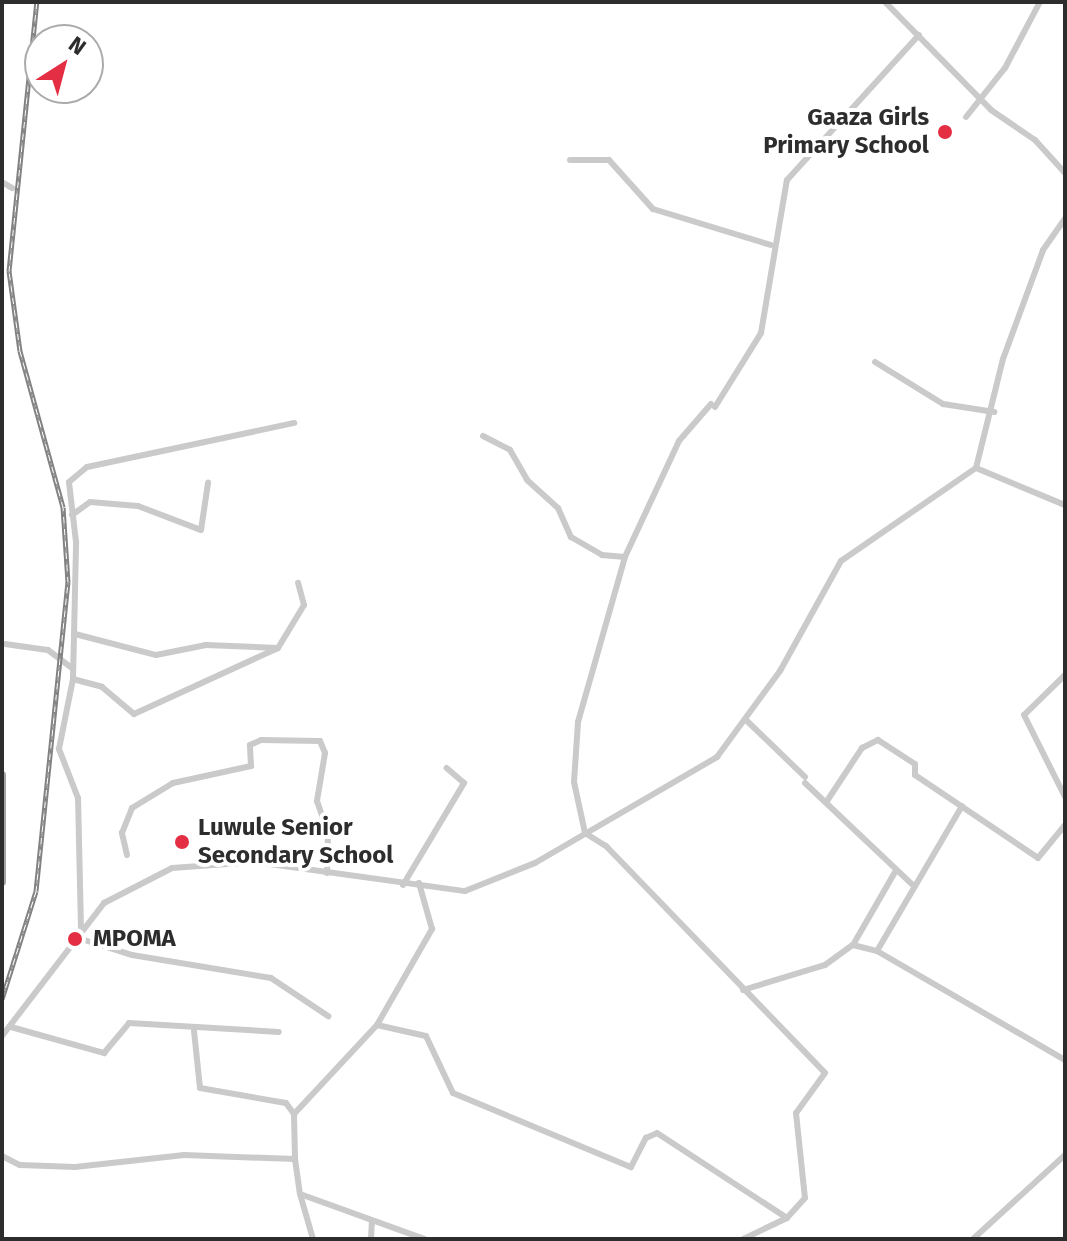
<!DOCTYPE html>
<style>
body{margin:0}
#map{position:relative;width:1067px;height:1241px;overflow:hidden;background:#fff;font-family:"Fira Sans",sans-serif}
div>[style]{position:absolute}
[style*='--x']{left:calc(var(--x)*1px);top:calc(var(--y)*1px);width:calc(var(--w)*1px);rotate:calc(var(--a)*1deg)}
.minor>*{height:6px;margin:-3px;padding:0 3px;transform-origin:3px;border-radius:3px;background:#cacaca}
.major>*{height:8px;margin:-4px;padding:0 4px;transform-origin:4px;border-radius:4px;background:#a5a5a5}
.rail>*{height:5px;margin-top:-2.5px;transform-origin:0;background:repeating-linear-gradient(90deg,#fff 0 6px,#828282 0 12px);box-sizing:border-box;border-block:2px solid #828282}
.dots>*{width:22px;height:22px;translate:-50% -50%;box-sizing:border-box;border:4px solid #fff;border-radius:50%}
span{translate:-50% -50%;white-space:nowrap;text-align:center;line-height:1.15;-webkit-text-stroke:8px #fff;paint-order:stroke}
.poi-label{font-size:24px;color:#2d2d2d;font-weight:700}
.right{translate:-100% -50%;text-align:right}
.left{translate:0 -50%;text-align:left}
.frame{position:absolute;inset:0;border:4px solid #2d2d2d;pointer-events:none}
.north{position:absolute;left:24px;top:24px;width:80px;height:80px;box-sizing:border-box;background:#fff;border:2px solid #ababab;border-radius:50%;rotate:36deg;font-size:22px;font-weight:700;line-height:32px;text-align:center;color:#2d2d2d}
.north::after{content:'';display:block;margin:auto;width:28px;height:36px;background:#e42e43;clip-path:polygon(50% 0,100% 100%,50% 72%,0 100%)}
</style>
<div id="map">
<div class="minor">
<div style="--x:885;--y:2;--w:151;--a:45.5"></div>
<div style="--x:991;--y:110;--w:53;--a:34.3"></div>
<div style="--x:1035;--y:140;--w:45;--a:47.7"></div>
<div style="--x:966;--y:117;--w:63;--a:-51.5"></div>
<div style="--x:1005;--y:68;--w:75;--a:-62.1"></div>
<div style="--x:570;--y:160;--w:39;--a:0"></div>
<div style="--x:609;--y:160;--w:66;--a:48.1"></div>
<div style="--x:653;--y:209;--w:123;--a:17"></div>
<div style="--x:2;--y:182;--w:12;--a:31"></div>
<div style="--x:875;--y:362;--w:80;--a:31.7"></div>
<div style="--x:943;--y:404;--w:52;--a:8.9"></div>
<div style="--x:711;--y:404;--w:49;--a:130.9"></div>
<div style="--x:679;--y:441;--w:128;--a:115"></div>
<div style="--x:625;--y:557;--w:172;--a:105.9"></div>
<div style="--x:578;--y:722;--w:60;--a:93.8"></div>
<div style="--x:574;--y:782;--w:52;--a:77.8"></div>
<div style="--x:585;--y:833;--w:25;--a:32"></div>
<div style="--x:606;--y:846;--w:315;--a:46"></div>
<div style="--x:825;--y:1073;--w:49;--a:125.9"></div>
<div style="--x:796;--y:1113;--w:85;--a:84"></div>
<div style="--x:805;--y:1198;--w:27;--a:132"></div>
<div style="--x:787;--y:1218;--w:49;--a:154.5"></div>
<div style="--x:715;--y:407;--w:87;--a:-58.1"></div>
<div style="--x:761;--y:333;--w:155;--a:-80.4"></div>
<div style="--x:787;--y:180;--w:196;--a:-47.7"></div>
<div style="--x:483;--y:436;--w:30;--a:27"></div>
<div style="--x:510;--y:450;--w:34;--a:60"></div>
<div style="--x:527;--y:480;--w:42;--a:42.1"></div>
<div style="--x:558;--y:508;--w:32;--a:66"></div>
<div style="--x:571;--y:537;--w:36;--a:30"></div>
<div style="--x:602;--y:555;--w:23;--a:5"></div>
<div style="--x:976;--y:468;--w:96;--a:22.6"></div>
<div style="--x:72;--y:515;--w:22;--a:-36"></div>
<div style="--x:90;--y:502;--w:48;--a:4.8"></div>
<div style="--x:138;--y:506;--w:67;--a:20.9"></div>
<div style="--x:201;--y:530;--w:48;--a:-81.5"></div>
<div style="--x:75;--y:634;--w:84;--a:14.5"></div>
<div style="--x:156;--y:655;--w:51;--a:-11.3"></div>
<div style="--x:206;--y:645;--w:71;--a:2.4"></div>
<div style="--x:5;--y:644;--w:43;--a:7.9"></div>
<div style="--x:48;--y:650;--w:31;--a:37"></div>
<div style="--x:1065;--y:675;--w:57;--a:135.7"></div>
<div style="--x:1024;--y:715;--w:92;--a:63.4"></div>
<div style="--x:73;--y:679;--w:30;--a:15"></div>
<div style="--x:102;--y:687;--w:42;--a:40.2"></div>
<div style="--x:134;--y:714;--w:158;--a:-24.6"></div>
<div style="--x:278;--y:648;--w:50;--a:-58.8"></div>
<div style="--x:304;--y:605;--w:23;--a:-105"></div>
<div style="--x:746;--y:720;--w:82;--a:44"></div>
<div style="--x:805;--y:783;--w:150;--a:43.4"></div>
<div style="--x:827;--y:801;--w:64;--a:-56.6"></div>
<div style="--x:862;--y:748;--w:18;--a:-27"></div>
<div style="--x:878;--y:740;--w:44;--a:33"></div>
<div style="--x:915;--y:764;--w:11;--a:90"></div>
<div style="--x:915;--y:775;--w:148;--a:34"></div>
<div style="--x:1038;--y:858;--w:43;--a:-50.7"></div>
<div style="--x:127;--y:855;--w:23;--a:-103"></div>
<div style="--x:122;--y:833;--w:27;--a:-68"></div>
<div style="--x:132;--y:808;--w:48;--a:-31.4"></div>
<div style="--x:173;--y:783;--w:80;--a:-12.3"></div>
<div style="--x:251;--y:766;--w:21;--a:-93"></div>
<div style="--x:250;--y:745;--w:12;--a:-24"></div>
<div style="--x:261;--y:740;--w:59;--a:1"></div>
<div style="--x:320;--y:741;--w:13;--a:67"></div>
<div style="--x:325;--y:753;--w:49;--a:99.5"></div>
<div style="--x:317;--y:801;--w:34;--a:71"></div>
<div style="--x:328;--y:833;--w:40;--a:91.4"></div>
<div style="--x:403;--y:885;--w:119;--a:-59.1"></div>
<div style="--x:464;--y:783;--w:23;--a:-139"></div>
<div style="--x:81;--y:929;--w:131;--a:-91.3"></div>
<div style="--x:78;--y:798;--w:53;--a:-111.2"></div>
<div style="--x:59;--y:749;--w:71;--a:-78.7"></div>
<div style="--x:73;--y:679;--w:137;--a:-88.7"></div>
<div style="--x:76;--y:542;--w:60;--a:-96.7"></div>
<div style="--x:69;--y:482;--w:23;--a:-40"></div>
<div style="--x:87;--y:467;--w:212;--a:-12"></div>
<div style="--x:75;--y:937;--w:60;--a:17.5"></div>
<div style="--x:132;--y:955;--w:141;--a:9.4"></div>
<div style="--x:271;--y:978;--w:69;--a:33.7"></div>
<div style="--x:853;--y:945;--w:25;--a:14"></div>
<div style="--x:877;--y:951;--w:217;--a:30.1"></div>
<div style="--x:877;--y:951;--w:168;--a:-59.6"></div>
<div style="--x:743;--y:990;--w:86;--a:-17"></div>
<div style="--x:825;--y:965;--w:34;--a:-36"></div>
<div style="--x:853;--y:945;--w:84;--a:-60.1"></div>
<div style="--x:377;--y:1025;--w:50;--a:12.7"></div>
<div style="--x:426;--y:1036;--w:63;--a:64.7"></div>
<div style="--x:453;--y:1093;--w:193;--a:22.6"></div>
<div style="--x:631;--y:1167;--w:33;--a:-63"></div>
<div style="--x:646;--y:1138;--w:12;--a:-24"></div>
<div style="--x:657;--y:1133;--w:155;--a:33.2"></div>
<div style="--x:11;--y:1027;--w:97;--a:15.6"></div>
<div style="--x:104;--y:1053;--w:39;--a:-50"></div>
<div style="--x:129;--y:1023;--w:150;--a:3.4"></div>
<div style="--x:194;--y:1031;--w:57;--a:84"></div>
<div style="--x:200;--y:1088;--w:87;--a:9.9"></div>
<div style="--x:286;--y:1103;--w:14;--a:54"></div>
<div style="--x:294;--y:1114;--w:45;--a:88.7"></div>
<div style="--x:2;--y:1036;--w:168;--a:-52.5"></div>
<div style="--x:104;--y:903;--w:76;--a:-27.2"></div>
<div style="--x:172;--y:868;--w:83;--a:-4.1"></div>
<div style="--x:255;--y:862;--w:212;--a:7.9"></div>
<div style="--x:465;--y:891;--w:75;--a:-21.8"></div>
<div style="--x:535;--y:863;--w:211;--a:-30.2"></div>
<div style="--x:717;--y:757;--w:107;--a:-53.8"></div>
<div style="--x:780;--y:671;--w:126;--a:-61"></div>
<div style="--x:841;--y:561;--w:164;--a:-34.6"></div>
<div style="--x:976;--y:468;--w:112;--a:-76.1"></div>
<div style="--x:1003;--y:359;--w:116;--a:-69.8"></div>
<div style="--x:1043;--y:250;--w:39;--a:-55"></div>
<div style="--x:294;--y:1114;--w:122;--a:-47"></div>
<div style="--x:377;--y:1025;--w:111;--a:-60.2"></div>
<div style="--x:432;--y:929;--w:48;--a:-105.8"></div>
<div style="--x:2;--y:1156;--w:20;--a:27"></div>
<div style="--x:20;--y:1165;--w:55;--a:2.1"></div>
<div style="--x:75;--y:1167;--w:110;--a:-6.3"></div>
<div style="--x:184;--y:1155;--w:111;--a:2.1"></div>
<div style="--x:295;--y:1159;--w:35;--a:82"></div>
<div style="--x:300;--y:1194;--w:132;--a:19.9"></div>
<div style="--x:300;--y:1194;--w:47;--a:73.9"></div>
<div style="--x:371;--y:1239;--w:17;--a:-87"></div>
<div style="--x:973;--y:1239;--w:125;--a:-42.4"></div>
</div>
<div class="major">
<div style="--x:2;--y:775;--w:107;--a:90"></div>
</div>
<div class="rail">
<div style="--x:2;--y:999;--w:113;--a:-72.5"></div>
<div style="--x:36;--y:891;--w:311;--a:-84.1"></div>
<div style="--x:68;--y:582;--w:75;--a:-93.8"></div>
<div style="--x:63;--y:507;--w:162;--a:-105.4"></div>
<div style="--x:20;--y:351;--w:81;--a:-97.8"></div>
<div style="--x:9;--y:271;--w:270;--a:-84.1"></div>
</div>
<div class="dots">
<div style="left:945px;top:132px;background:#e42e43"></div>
<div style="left:182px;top:842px;background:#e42e43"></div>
<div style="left:75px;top:939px;background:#e42e43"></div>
</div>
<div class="poi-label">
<span class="right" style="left:929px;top:132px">Gaaza Girls<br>Primary School</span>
<span class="left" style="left:198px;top:842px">Luwule Senior<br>Secondary School</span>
<span class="left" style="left:93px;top:939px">MPOMA</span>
</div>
<div class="frame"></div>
<div class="north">N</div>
</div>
